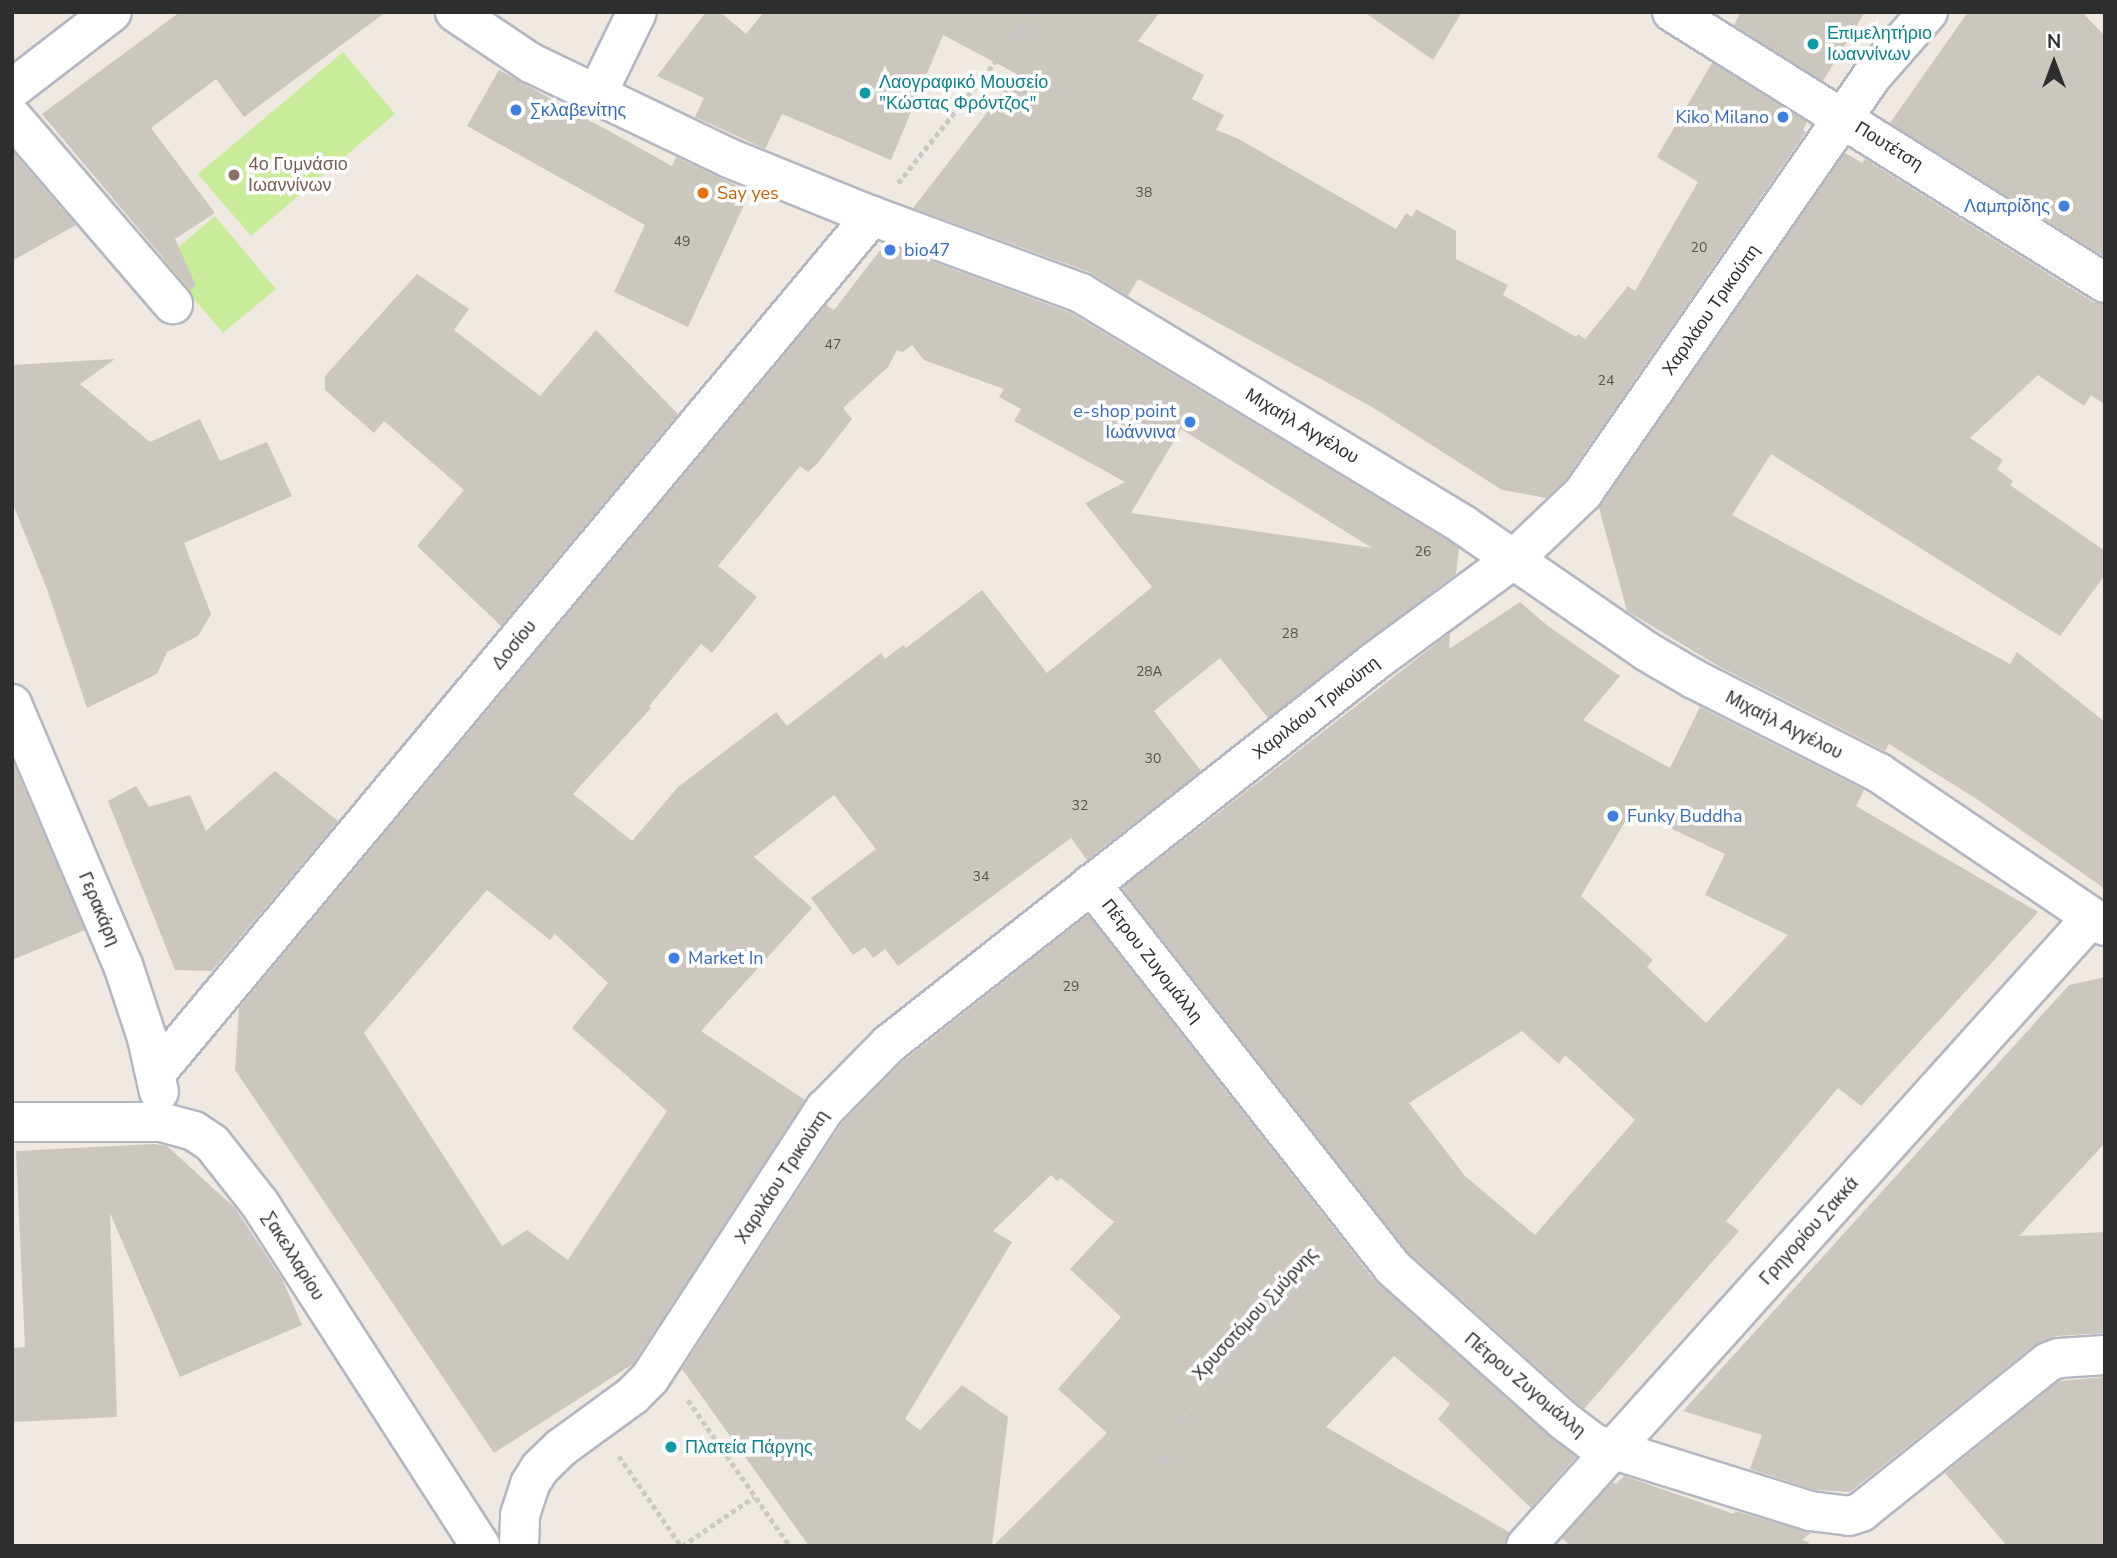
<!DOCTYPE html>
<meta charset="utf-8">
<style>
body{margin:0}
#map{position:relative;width:2117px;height:1558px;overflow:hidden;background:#efe9e1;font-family:"Nunito Sans",sans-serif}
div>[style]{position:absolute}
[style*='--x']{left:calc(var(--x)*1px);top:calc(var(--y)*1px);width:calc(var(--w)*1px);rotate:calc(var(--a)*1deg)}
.pitch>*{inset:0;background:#c9ec9a}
.building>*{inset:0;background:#cbc7bf}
.path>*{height:4.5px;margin-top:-2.25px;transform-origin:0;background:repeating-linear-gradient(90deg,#c9c9c9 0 5px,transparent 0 8.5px)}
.roads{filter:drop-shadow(2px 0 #b4b7c1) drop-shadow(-2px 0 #b4b7c1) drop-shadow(0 2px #b4b7c1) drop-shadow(0 -2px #b4b7c1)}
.minor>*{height:38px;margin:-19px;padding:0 19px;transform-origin:19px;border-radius:19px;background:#fff}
.dots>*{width:19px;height:19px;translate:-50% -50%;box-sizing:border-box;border:4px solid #fff;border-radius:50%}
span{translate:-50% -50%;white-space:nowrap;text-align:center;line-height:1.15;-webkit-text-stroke:7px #fff;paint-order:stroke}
.number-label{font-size:14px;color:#555452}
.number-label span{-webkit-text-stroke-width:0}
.culture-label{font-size:18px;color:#0d838f}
.left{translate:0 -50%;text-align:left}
.shop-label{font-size:18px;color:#366cbe}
.right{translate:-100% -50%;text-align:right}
.street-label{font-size:18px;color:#2e2e2e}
.education-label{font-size:18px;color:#785e54}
.food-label{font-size:18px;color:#c56008}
.frame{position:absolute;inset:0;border:14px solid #2e2e2e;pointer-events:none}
.north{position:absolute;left:2019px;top:28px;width:70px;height:70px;-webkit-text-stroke:5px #fff;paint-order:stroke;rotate:0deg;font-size:19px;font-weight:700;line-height:28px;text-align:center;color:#2e2e2e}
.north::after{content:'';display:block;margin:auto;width:24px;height:32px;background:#2e2e2e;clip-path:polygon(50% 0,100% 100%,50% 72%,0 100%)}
</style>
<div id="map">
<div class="pitch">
<div style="clip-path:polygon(343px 52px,395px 114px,251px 236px,198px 174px)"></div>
<div style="clip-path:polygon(215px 216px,276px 289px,223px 333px,162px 261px)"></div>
</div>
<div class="building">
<div style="clip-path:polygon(180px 12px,386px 12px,244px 117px,216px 79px,151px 128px,215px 213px,175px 239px,196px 286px,190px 290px,42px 114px)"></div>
<div style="clip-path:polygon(706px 12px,720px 12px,746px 34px,764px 12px,1160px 12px,1138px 41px,1204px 75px,1192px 99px,1224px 115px,1216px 130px,1237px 138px,1396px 229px,1406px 213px,1412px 217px,1416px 209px,1456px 231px,1456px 259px,1508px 285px,1503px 295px,1576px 337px,1578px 334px,1585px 339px,1628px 286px,1635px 291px,1698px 182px,1657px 157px,1712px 63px,1807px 122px,1803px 130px,1806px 132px,1566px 479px,1546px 498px,1502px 490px,1372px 407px,1138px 279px,1128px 296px,1089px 272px,913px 208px,1017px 74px,943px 35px,891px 160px,782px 114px,765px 149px,695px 117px,704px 98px,657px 76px)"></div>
<div style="clip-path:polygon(1364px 12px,1462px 12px,1433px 60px)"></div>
<div style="clip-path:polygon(1741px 12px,1865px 12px,1823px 81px,1734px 25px)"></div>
<div style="clip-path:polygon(1968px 12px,2082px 12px,2105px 36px,2105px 257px,1890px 123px)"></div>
<div style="clip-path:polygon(499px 70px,672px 166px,676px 157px,750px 192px,688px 327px,614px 292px,645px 225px,467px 126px)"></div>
<div style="clip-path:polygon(12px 151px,76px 225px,12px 261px)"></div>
<div style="clip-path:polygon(1845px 153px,1862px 163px,1865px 159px,2093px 302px,2105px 305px,2105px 405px,2091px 395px,2084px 406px,2038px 375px,1970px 438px,2003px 460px,1997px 469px,2013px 481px,2010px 485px,2105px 551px,2105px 575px,2060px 636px,1771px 454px,1732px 515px,2010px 664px,2017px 652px,2105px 722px,2105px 889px,1978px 800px,1889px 744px,1885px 751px,1720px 667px,1627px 611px,1599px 508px)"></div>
<div style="clip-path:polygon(evenodd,885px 244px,1071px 313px,1450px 542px,1459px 548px,1456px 574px,1268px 718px,1220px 658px,1154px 711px,1201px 771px,1087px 860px,1071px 838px,898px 966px,885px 949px,873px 958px,865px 947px,853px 955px,811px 898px,876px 849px,834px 795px,754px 857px,812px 908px,701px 1031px,805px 1100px,633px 1364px,494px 1453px,235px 1070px,239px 1008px,826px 305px,834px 310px,885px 244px,912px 345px,924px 360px,1004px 389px,999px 397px,1021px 409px,1014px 421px,1125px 482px,1085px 503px,1152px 587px,1047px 673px,982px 590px,906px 648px,903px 645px,885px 659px,881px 653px,787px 726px,776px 712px,678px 787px,632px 841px,573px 794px,651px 708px,649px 706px,701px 644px,712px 653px,757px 597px,718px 566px,800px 466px,808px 472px,816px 465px,852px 419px,843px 408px,888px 367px,897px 350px,903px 352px,912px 345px,885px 244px,1181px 429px,1372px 548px,1131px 513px,1181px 429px,885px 244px,487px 890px,550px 940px,555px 934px,608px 983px,572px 1028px,667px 1111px,568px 1260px,527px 1230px,502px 1246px,364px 1033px,487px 890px)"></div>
<div style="clip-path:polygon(417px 274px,469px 309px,454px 330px,540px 396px,596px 330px,678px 414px,501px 626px,417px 546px,464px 490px,384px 421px,374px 433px,325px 390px,325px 376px)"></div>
<div style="clip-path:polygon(115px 359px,80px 384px,150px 442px,200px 419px,220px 461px,267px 442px,292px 496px,184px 543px,211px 614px,198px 636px,167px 652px,157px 674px,87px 708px,47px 589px,12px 502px,12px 365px)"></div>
<div style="clip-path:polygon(evenodd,1520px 602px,1548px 626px,1620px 676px,1583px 720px,1670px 768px,1700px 707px,1864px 790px,1856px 806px,2038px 912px,1861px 1106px,1838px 1088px,1726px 1221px,1739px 1231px,1584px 1409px,1408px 1252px,1122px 888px,1450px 633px,1449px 649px,1520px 602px,1632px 810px,1725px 854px,1705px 895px,1788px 935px,1706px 1023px,1647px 967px,1653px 960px,1581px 896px,1632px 810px,1520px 602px,1522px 1031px,1559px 1064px,1565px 1055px,1635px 1120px,1535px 1235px,1465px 1176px,1409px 1103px,1522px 1031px)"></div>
<div style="clip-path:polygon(12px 760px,85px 930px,12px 960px)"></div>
<div style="clip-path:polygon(275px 771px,338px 821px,212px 971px,175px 970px,108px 801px,136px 786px,149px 807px,190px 795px,206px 831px)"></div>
<div style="clip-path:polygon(1088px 915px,1375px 1281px,1549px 1436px,1576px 1457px,1531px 1508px,1438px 1419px,1450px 1404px,1394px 1356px,1326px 1427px,1509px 1532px,1505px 1546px,993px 1546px,1107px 1433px,1058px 1389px,1121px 1317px,1070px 1269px,1114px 1222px,1061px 1178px,1057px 1181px,1051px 1175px,993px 1231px,1012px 1242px,905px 1419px,920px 1430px,962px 1385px,1008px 1417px,992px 1546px,809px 1546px,682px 1369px,842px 1123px,901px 1063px)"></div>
<div style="clip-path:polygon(2105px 977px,2105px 1143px,2019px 1236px,2105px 1232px,2105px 1333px,2057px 1336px,2035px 1345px,1850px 1492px,1815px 1490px,1750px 1469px,1762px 1435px,1683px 1411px,2069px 985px)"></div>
<div style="clip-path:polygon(155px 1144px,167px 1146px,235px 1208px,282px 1279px,302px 1325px,180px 1377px,110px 1213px,117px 1417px,12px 1422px,12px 1348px,25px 1347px,16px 1151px)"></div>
<div style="clip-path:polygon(2105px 1377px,2105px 1546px,2007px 1546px,1945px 1473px,2059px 1381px)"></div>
<div style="clip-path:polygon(1624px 1476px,1734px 1514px,1735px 1511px,1811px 1533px,1802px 1540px,1809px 1542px,1808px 1546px,1570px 1546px,1562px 1538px,1613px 1482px,1616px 1484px)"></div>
</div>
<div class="path">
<div style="--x:898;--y:183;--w:219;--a:-51.3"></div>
<div style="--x:688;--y:1400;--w:178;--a:55.1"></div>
<div style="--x:619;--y:1456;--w:109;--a:55.4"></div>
<div style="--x:682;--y:1546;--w:87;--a:-34.2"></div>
<div style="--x:1138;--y:1546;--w:90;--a:-73.2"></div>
<div style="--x:1164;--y:1460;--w:47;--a:-66.2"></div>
<div style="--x:1183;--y:1417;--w:64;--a:-52.6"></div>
<div style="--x:1222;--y:1366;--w:155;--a:-46.3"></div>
</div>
<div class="roads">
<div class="minor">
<div style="--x:455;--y:12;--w:92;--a:33.9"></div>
<div style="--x:531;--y:63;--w:220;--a:25.6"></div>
<div style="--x:729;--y:158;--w:154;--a:22.1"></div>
<div style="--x:872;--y:216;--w:223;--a:20.2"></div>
<div style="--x:1081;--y:293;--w:446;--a:31.2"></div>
<div style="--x:1462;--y:524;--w:224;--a:34.6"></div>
<div style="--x:1646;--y:651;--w:56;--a:30.3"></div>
<div style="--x:1694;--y:679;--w:208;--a:26.9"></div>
<div style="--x:1879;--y:773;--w:273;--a:34.1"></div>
<div style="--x:1672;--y:12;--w:511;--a:32.04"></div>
<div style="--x:12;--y:89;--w:126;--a:-37.6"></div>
<div style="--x:596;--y:96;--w:93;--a:-64"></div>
<div style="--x:12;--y:117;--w:247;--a:49.3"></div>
<div style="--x:12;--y:704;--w:284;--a:67"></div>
<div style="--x:123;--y:965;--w:77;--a:71.8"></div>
<div style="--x:147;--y:1038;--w:55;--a:77.5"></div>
<div style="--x:1091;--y:884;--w:487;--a:51.8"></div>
<div style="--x:1392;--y:1267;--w:229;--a:41.8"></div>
<div style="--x:1563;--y:1420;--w:40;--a:37"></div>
<div style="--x:1595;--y:1444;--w:225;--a:17.3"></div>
<div style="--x:1810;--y:1511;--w:39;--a:7"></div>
<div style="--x:1849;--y:1516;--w:13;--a:-18"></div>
<div style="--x:1861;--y:1512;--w:240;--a:-38.7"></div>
<div style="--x:2048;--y:1362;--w:12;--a:-20"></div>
<div style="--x:2059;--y:1358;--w:46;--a:-3.7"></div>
<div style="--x:156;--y:1073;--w:1117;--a:-50.12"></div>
<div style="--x:12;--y:1122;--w:149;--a:0"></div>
<div style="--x:161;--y:1122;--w:34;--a:15"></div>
<div style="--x:194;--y:1131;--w:22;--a:34"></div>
<div style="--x:212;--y:1143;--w:78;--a:51.8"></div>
<div style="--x:260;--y:1204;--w:407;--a:57.2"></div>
<div style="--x:519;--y:1546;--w:31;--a:-88"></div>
<div style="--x:520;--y:1515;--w:33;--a:-72"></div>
<div style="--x:530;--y:1484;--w:19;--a:-58"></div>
<div style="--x:540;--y:1468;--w:30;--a:-44"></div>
<div style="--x:562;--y:1447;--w:87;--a:-36.1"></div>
<div style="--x:632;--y:1396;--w:25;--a:-45"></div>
<div style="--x:650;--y:1378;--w:321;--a:-57"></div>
<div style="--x:825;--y:1109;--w:91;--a:-45.4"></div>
<div style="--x:889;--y:1044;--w:617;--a:-38.22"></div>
<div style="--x:1374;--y:662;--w:175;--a:-36.4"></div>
<div style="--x:1515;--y:558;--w:94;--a:-43.7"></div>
<div style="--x:1583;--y:493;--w:507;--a:-55.28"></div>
<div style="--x:1872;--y:76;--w:85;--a:-48.8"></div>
<div style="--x:1526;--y:1546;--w:846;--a:-48.02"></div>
</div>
</div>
<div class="dots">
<div style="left:1813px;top:44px;background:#0f9aa8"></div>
<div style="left:865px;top:93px;background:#0f9aa8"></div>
<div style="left:516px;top:110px;background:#3f7fe0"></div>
<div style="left:1783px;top:117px;background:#3f7fe0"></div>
<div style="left:234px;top:175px;background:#8d6e63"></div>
<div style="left:703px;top:193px;background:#e8710a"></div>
<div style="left:2064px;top:206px;background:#3f7fe0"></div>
<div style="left:890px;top:250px;background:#3f7fe0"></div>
<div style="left:1190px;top:422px;background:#3f7fe0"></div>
<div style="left:1613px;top:816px;background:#3f7fe0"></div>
<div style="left:674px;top:958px;background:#3f7fe0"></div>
<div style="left:671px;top:1447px;background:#0f9aa8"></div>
</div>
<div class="number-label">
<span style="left:1144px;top:193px">38</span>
<span style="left:682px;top:242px">49</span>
<span style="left:1699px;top:248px">20</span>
<span style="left:833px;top:345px">47</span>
<span style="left:1606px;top:381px">24</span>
<span style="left:1423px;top:552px">26</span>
<span style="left:1290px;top:634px">28</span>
<span style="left:1149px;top:672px">28Α</span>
<span style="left:1153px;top:759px">30</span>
<span style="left:1080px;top:806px">32</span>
<span style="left:981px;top:877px">34</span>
<span style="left:1071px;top:987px">29</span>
</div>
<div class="culture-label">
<span class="left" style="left:1827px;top:44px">Επιμελητήριο<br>Ιωαννίνων</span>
<span class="left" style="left:879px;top:93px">Λαογραφικό Μουσείο<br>"Κώστας Φρόντζος"</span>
<span class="left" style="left:685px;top:1447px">Πλατεία Πάργης</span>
</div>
<div class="shop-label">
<span class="left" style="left:530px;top:110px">Σκλαβενίτης</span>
<span class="right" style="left:1769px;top:117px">Kiko Milano</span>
<span class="right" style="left:2050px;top:206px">Λαμπρίδης</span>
<span class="left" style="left:904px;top:250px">bio47</span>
<span class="right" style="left:1176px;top:422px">e-shop point<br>Ιωάννινα</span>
<span class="left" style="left:1627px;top:816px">Funky Buddha</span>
<span class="left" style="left:688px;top:958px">Market In</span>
</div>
<div class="street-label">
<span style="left:1889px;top:146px;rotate:32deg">Πουτέτση</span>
<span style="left:1711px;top:310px;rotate:-55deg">Χαριλάου Τρικούπη</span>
<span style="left:1302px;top:426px;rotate:31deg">Μιχαήλ Αγγέλου</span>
<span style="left:514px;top:645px;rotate:-50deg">Δοσίου</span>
<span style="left:1316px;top:708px;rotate:-38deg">Χαριλάου Τρικούπη</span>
<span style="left:1784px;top:725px;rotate:27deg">Μιχαήλ Αγγέλου</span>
<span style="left:99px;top:909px;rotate:67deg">Γερακάρη</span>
<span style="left:1152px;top:961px;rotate:52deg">Πέτρου Ζυγομάλλη</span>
<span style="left:782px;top:1177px;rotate:-57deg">Χαριλάου Τρικούπη</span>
<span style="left:1809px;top:1231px;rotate:-48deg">Γρηγορίου Σακκά</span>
<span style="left:293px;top:1256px;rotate:58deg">Σακελλαρίου</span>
<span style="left:1255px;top:1314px;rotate:-47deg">Χρυσοτόμου Σμύρνης</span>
<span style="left:1525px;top:1385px;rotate:40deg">Πέτρου Ζυγομάλλη</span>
</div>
<div class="education-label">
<span class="left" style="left:248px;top:175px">4ο Γυμνάσιο<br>Ιωαννίνων</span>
</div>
<div class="food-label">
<span class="left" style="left:717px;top:193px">Say yes</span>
</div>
<div class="frame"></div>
<div class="north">N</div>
</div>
